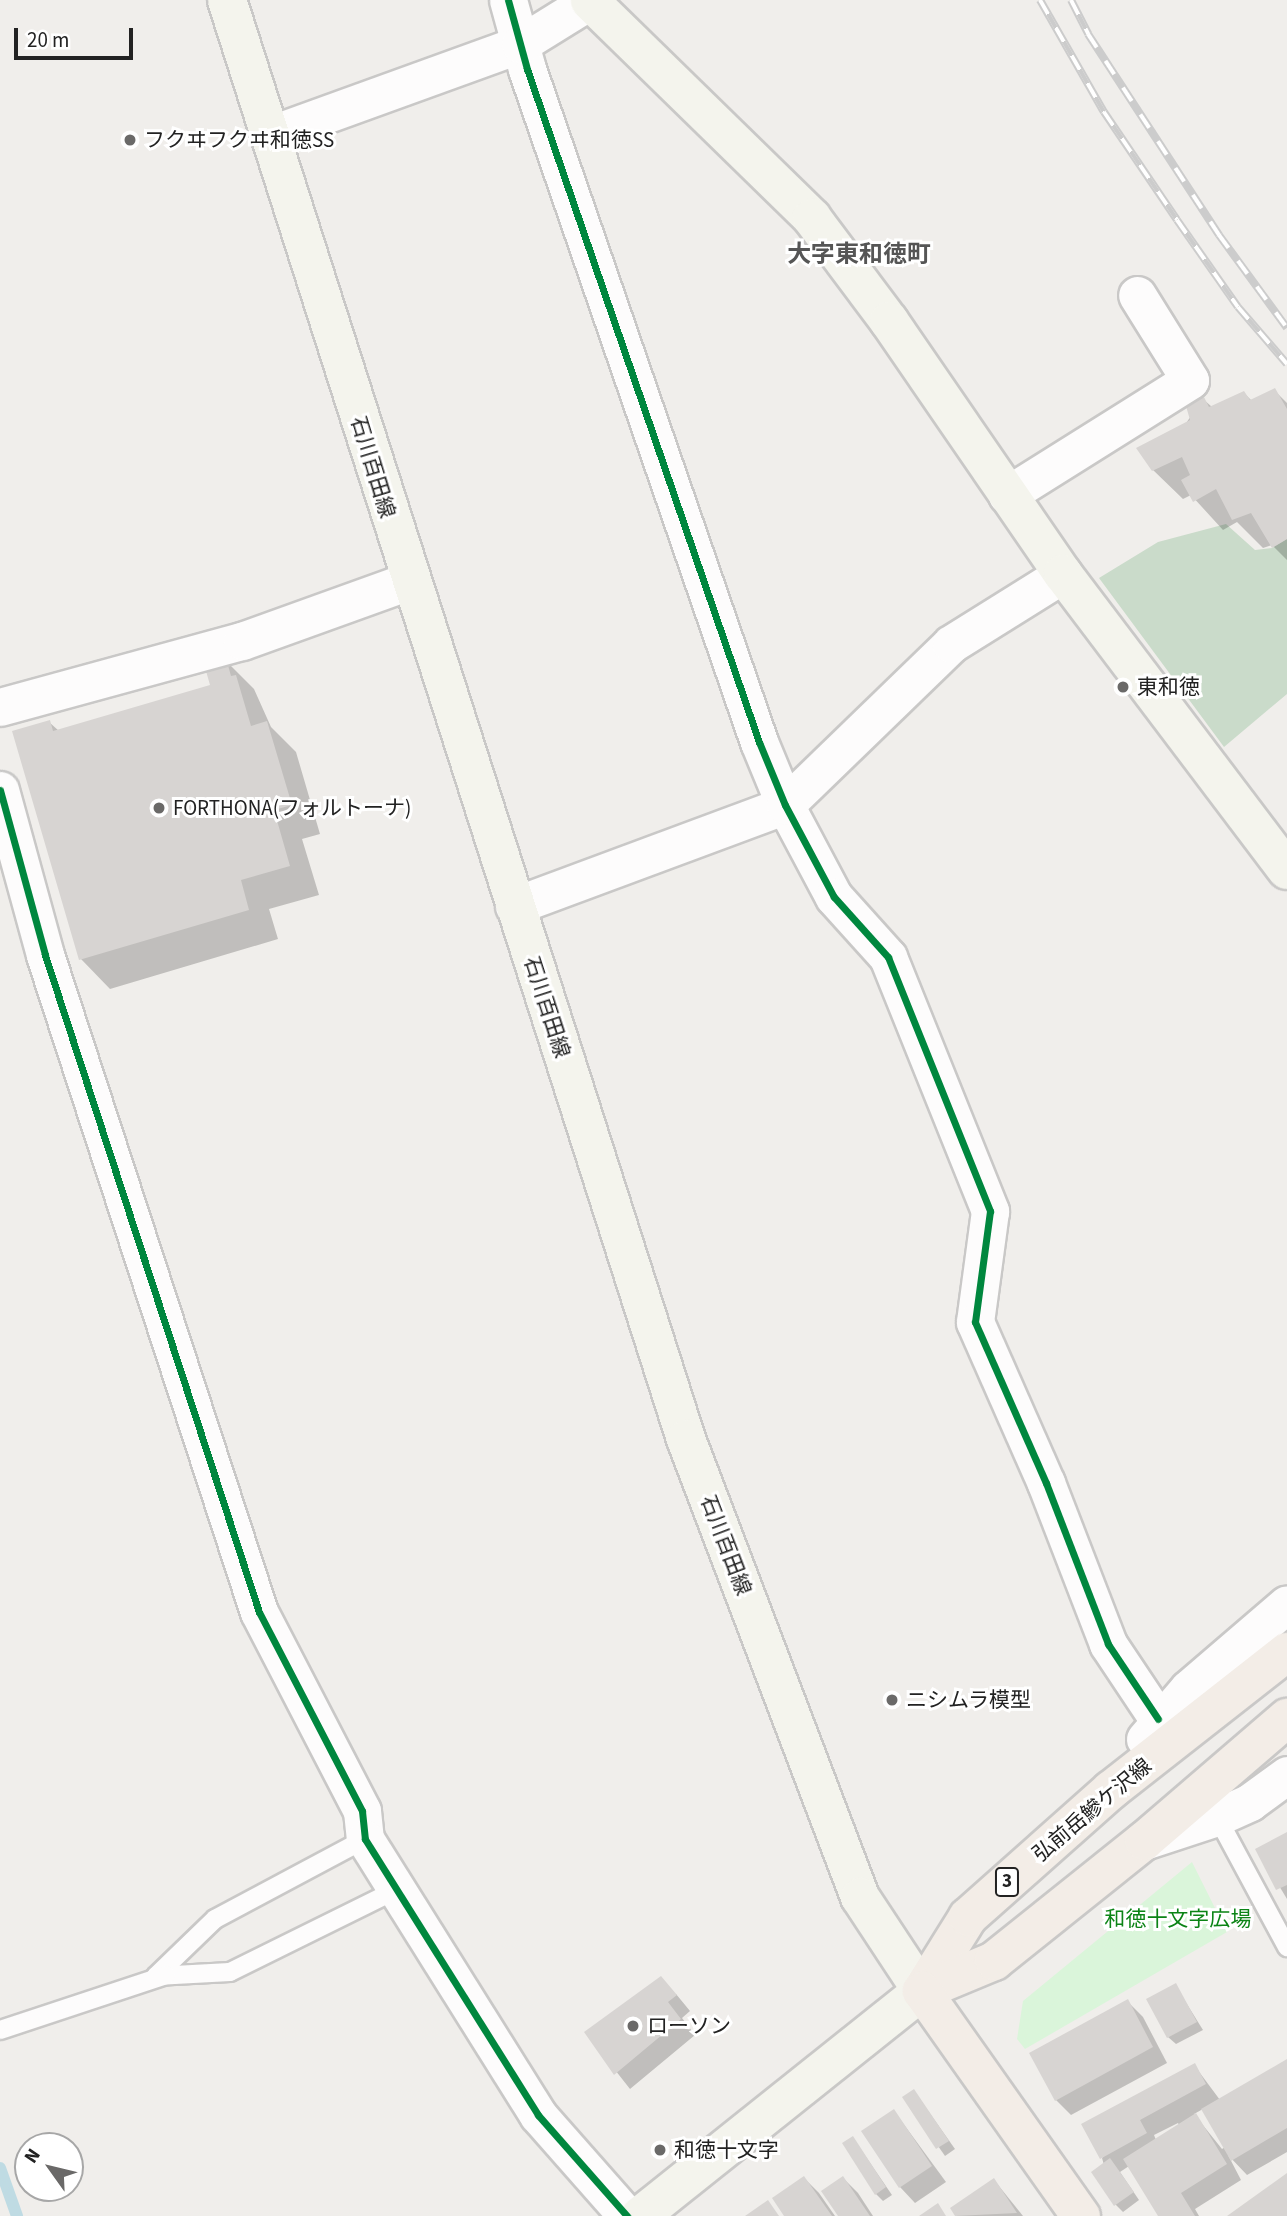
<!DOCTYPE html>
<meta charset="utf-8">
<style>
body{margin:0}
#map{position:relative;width:1287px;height:2216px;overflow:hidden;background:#f0eeeb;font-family:"Source Sans 3","Noto Sans JP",sans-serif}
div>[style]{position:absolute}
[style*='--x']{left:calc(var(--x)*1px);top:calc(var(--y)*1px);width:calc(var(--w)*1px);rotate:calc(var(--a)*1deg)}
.cemetery>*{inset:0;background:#cadbca}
.park>*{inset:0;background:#daf5da}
.shadow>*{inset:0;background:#0003}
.stream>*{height:12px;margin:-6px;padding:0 6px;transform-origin:6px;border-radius:6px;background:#bfdbe3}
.building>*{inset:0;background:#d7d4d2}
.roads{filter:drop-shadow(2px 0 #c9c8c7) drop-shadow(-2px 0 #c9c8c7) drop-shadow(0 2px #c9c8c7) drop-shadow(0 -2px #c9c8c7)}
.lane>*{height:18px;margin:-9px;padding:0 9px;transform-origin:9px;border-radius:9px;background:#fdfcfc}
.street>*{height:37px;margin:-18.5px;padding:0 18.5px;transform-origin:18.5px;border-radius:18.5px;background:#fdfcfc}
.secondary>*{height:38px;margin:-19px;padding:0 19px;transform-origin:19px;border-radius:19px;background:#f4f4ed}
.primary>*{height:38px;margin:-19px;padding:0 19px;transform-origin:19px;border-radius:19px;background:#f3ede7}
.rail>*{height:8px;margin-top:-4px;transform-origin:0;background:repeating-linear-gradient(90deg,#fff 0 16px,#ccc 0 32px);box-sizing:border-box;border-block:2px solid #ccc}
.cycleway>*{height:7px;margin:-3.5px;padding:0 3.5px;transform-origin:3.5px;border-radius:3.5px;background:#00873e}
.dots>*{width:19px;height:19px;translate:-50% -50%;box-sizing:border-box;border:4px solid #fff;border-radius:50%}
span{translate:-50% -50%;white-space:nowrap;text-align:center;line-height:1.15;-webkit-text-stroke:6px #fff;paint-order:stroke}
.shield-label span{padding:2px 5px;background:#fff;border:2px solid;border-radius:5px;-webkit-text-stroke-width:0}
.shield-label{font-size:19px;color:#222;font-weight:700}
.poi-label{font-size:21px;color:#222}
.left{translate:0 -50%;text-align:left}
.street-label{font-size:21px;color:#222}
.park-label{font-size:21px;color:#0c8416}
.quarter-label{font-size:24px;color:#555;font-weight:700}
.north{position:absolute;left:14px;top:2132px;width:70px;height:70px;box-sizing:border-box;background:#fff;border:2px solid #a7a7a7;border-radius:50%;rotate:304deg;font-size:19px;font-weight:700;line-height:28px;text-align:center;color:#222}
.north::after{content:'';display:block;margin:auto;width:24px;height:32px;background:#6a6968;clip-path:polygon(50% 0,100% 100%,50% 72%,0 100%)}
.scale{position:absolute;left:14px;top:28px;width:119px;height:32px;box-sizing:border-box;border:4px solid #222;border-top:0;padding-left:9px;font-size:21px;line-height:24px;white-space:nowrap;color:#222;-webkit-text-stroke:5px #fff;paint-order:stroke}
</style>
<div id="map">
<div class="cemetery">
<div style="clip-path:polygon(1226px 524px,1255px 550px,1272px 548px,1287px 539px,1287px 694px,1224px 747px,1099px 578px,1158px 542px)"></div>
</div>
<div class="park">
<div style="clip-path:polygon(1192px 1862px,1227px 1932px,1025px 2049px,1017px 2039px,1023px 2001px)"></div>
</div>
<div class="shadow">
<div style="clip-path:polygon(1274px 390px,1287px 403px,1287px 560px,1272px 545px,1263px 548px,1237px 522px,1223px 530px,1191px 495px,1183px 499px,1153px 470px,1203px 399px,1212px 407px,1244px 393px,1252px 401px)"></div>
<div style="clip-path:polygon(225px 660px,254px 689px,271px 727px,296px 752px,320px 834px,302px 839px,319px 895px,269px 909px,278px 939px,110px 989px,81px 959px,49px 722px,59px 731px,212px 686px)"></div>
<div style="clip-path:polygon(1287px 1834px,1287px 1899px,1257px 1849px)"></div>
<div style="clip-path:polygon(1175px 1985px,1203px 2030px,1176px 2044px,1168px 2037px)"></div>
<div style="clip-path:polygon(676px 1994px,690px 2011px,682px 2018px,695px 2035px,630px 2089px,586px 2033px)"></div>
<div style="clip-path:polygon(1127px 2001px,1143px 2017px,1167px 2063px,1071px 2115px,1056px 2100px)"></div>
<div style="clip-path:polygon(evenodd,1287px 2061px,1287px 2152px,1247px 2175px,1228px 2155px,1241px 2180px,1195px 2209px,1199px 2216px,1160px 2216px,1129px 2166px,1120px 2172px,1139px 2200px,1123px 2212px,1115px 2204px,1102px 2158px,1194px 2065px,1220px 2100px,1287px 2061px,1203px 2109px,1225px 2147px,1222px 2149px,1194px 2114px,1203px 2109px,1287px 2061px,1178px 2123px,1179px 2125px,1156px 2140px,1154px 2135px,1178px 2123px)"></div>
<div style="clip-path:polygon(914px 2091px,955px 2149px,945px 2156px,904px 2097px)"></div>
<div style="clip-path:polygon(894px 2111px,946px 2182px,915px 2203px,900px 2187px)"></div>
<div style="clip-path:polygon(853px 2138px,892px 2195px,883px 2201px,876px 2194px)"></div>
<div style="clip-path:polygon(804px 2178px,819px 2193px,835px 2216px,786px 2216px)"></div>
<div style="clip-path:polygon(843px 2178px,858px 2193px,873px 2216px,840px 2216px)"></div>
<div style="clip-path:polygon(994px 2180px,1023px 2216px,957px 2216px,952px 2209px)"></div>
</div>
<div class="stream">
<div style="--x:0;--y:2168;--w:51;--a:70.5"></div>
</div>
<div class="building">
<div style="clip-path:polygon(1275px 388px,1287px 409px,1287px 539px,1272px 548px,1251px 513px,1232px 520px,1216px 489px,1193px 502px,1181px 480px,1190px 475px,1182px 457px,1152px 471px,1136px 448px,1190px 420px,1186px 406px,1204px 397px,1209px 407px,1244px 391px,1250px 400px)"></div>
<div style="clip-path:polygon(226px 658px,231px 676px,236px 675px,251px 726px,267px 721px,292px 805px,274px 810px,290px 866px,241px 880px,249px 910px,79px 960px,12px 731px,50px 720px,53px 731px,210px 685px,204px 664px)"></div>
<div style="clip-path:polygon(1287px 1832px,1287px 1885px,1276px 1890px,1255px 1849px)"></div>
<div style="clip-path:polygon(661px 1976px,677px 1995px,668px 2002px,681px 2019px,614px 2075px,584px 2032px)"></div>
<div style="clip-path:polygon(1176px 1983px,1197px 2022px,1167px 2038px,1146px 1999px)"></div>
<div style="clip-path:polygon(1128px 1999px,1153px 2047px,1055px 2101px,1029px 2053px)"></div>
<div style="clip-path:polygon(1287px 2059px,1287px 2128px,1231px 2161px,1201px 2109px)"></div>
<div style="clip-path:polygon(1195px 2063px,1206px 2084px,1140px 2120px,1147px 2133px,1100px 2159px,1081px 2124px)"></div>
<div style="clip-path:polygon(914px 2089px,949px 2141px,936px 2149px,902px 2097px)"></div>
<div style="clip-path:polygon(894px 2109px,932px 2166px,899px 2188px,861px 2131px)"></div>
<div style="clip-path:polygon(1196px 2113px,1227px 2164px,1181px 2193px,1195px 2216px,1158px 2216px,1123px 2159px)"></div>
<div style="clip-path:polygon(853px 2136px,886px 2187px,875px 2195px,842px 2143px)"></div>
<div style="clip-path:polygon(1110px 2158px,1134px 2192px,1114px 2206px,1091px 2172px)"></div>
<div style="clip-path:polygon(1287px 2173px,1287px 2216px,1227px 2216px)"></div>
<div style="clip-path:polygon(804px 2176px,832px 2216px,784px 2216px,772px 2198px)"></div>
<div style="clip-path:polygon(843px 2176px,870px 2216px,838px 2216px,821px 2191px)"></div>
<div style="clip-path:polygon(994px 2178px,1017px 2213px,955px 2216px,950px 2208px)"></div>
<div style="clip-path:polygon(768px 2200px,779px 2216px,745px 2216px)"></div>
<div style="clip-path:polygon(938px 2203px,946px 2216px,919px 2216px)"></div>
</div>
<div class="roads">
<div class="lane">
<div style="--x:1217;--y:1817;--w:148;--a:61.7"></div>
<div style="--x:365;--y:1839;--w:170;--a:151.9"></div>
<div style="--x:215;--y:1919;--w:82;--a:136"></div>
<div style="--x:156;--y:1976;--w:74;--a:-3.1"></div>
<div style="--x:230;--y:1972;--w:185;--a:-26.3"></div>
<div style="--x:0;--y:2030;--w:175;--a:-18.3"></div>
</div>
<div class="street">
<div style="--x:508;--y:0;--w:72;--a:74.6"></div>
<div style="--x:527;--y:69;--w:712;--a:70.98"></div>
<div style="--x:759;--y:742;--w:68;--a:67.6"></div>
<div style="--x:785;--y:805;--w:104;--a:62"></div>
<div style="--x:834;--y:897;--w:81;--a:48"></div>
<div style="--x:888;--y:957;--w:274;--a:68.1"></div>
<div style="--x:990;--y:1211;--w:112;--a:97.7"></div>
<div style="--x:975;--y:1322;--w:176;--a:66.2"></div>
<div style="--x:1046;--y:1483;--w:173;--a:68.9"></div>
<div style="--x:1108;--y:1644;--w:90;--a:56.3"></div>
<div style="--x:269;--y:135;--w:267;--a:-19.9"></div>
<div style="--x:520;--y:44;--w:84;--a:-31.8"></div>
<div style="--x:1007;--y:495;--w:216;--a:-32.1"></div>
<div style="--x:1190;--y:380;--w:100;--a:-121.9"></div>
<div style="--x:0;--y:707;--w:251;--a:-15.3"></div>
<div style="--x:242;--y:641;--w:177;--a:-19.8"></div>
<div style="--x:0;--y:790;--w:171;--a:74.7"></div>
<div style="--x:45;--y:955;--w:691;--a:71.96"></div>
<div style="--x:259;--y:1612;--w:224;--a:62.6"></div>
<div style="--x:362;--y:1811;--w:28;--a:84"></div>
<div style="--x:365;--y:1839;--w:326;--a:57.9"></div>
<div style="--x:538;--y:2115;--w:135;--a:48.6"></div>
<div style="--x:514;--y:906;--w:289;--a:-20.4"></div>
<div style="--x:785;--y:805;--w:231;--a:-44.1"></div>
<div style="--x:951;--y:644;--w:132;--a:-32"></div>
<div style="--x:1145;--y:1739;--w:66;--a:-49.3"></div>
<div style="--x:1188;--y:1689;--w:130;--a:-40.6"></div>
<div style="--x:1144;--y:1841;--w:77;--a:-18.2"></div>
<div style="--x:1217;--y:1817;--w:36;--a:-24"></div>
<div style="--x:1250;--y:1802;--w:46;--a:-36.1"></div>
</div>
<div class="secondary">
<div style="--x:227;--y:0;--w:1510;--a:72.31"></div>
<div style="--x:686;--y:1439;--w:490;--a:69.2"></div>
<div style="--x:860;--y:1897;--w:113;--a:56.6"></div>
<div style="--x:922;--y:1991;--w:361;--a:141.4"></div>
<div style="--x:590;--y:1;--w:310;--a:44.3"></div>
<div style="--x:812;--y:218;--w:129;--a:53.2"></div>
<div style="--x:889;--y:321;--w:307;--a:55.5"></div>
<div style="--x:1063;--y:574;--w:371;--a:52.9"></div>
</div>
<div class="primary">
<div style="--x:922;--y:1991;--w:87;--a:-58.1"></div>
<div style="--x:968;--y:1917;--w:191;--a:-41.6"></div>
<div style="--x:1111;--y:1790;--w:224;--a:-38.1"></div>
<div style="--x:922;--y:1991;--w:78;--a:-22.6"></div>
<div style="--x:994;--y:1961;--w:192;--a:-38.7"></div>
<div style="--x:1144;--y:1841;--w:189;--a:-40.7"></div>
<div style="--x:922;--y:1991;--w:276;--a:54.8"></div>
</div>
</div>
<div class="rail">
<div style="--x:1040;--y:0;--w:129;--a:60.3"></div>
<div style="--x:1104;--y:112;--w:130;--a:55.9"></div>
<div style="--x:1177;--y:220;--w:106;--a:55"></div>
<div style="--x:1238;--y:307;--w:75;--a:49.3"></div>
<div style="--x:1071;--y:0;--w:38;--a:63"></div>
<div style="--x:1088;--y:34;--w:240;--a:56.9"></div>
<div style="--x:1219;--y:235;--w:115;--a:53.8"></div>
</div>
<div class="cycleway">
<div style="--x:508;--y:0;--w:72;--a:74.6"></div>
<div style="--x:527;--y:69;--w:712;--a:70.98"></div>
<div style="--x:759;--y:742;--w:68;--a:67.6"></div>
<div style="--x:785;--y:805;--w:104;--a:62"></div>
<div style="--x:834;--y:897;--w:81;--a:48"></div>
<div style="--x:888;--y:957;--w:274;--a:68.1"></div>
<div style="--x:990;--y:1211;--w:112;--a:97.7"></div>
<div style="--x:975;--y:1322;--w:176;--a:66.2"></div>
<div style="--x:1046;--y:1483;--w:173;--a:68.9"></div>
<div style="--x:1108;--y:1644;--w:90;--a:56.3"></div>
<div style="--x:0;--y:790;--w:171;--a:74.7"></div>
<div style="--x:45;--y:955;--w:691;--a:71.96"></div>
<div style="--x:259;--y:1612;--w:224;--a:62.6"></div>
<div style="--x:362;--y:1811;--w:28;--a:84"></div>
<div style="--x:365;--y:1839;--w:326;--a:57.9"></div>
<div style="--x:538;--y:2115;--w:135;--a:48.6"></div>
</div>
<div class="dots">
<div style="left:130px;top:140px;background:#6a6968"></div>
<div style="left:1123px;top:687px;background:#6a6968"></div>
<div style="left:159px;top:808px;background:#6a6968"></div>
<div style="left:892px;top:1700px;background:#6a6968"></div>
<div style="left:633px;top:2026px;background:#6a6968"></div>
<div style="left:660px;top:2150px;background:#6a6968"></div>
</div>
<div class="shield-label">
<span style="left:1007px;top:1882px">3</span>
</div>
<div class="poi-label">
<span class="left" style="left:144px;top:140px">フクヰフクヰ和徳SS</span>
<span class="left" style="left:1137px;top:687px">東和徳</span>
<span class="left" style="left:173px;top:808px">FORTHONA(フォルトーナ)</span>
<span class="left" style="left:906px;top:1700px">ニシムラ模型</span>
<span class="left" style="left:647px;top:2026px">ローソン</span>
<span class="left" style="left:674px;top:2150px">和徳十文字</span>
</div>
<div class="street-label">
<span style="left:373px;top:467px;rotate:73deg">石川百田線</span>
<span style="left:547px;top:1007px;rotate:72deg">石川百田線</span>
<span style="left:726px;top:1545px;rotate:69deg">石川百田線</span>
<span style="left:1092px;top:1810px;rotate:-40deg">弘前岳鰺ケ沢線</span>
</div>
<div class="park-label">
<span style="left:1178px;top:1919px">和徳十文字広場</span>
</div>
<div class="quarter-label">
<span style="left:859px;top:255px">大字東和徳町</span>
</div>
<div class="north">N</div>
<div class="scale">20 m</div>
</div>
